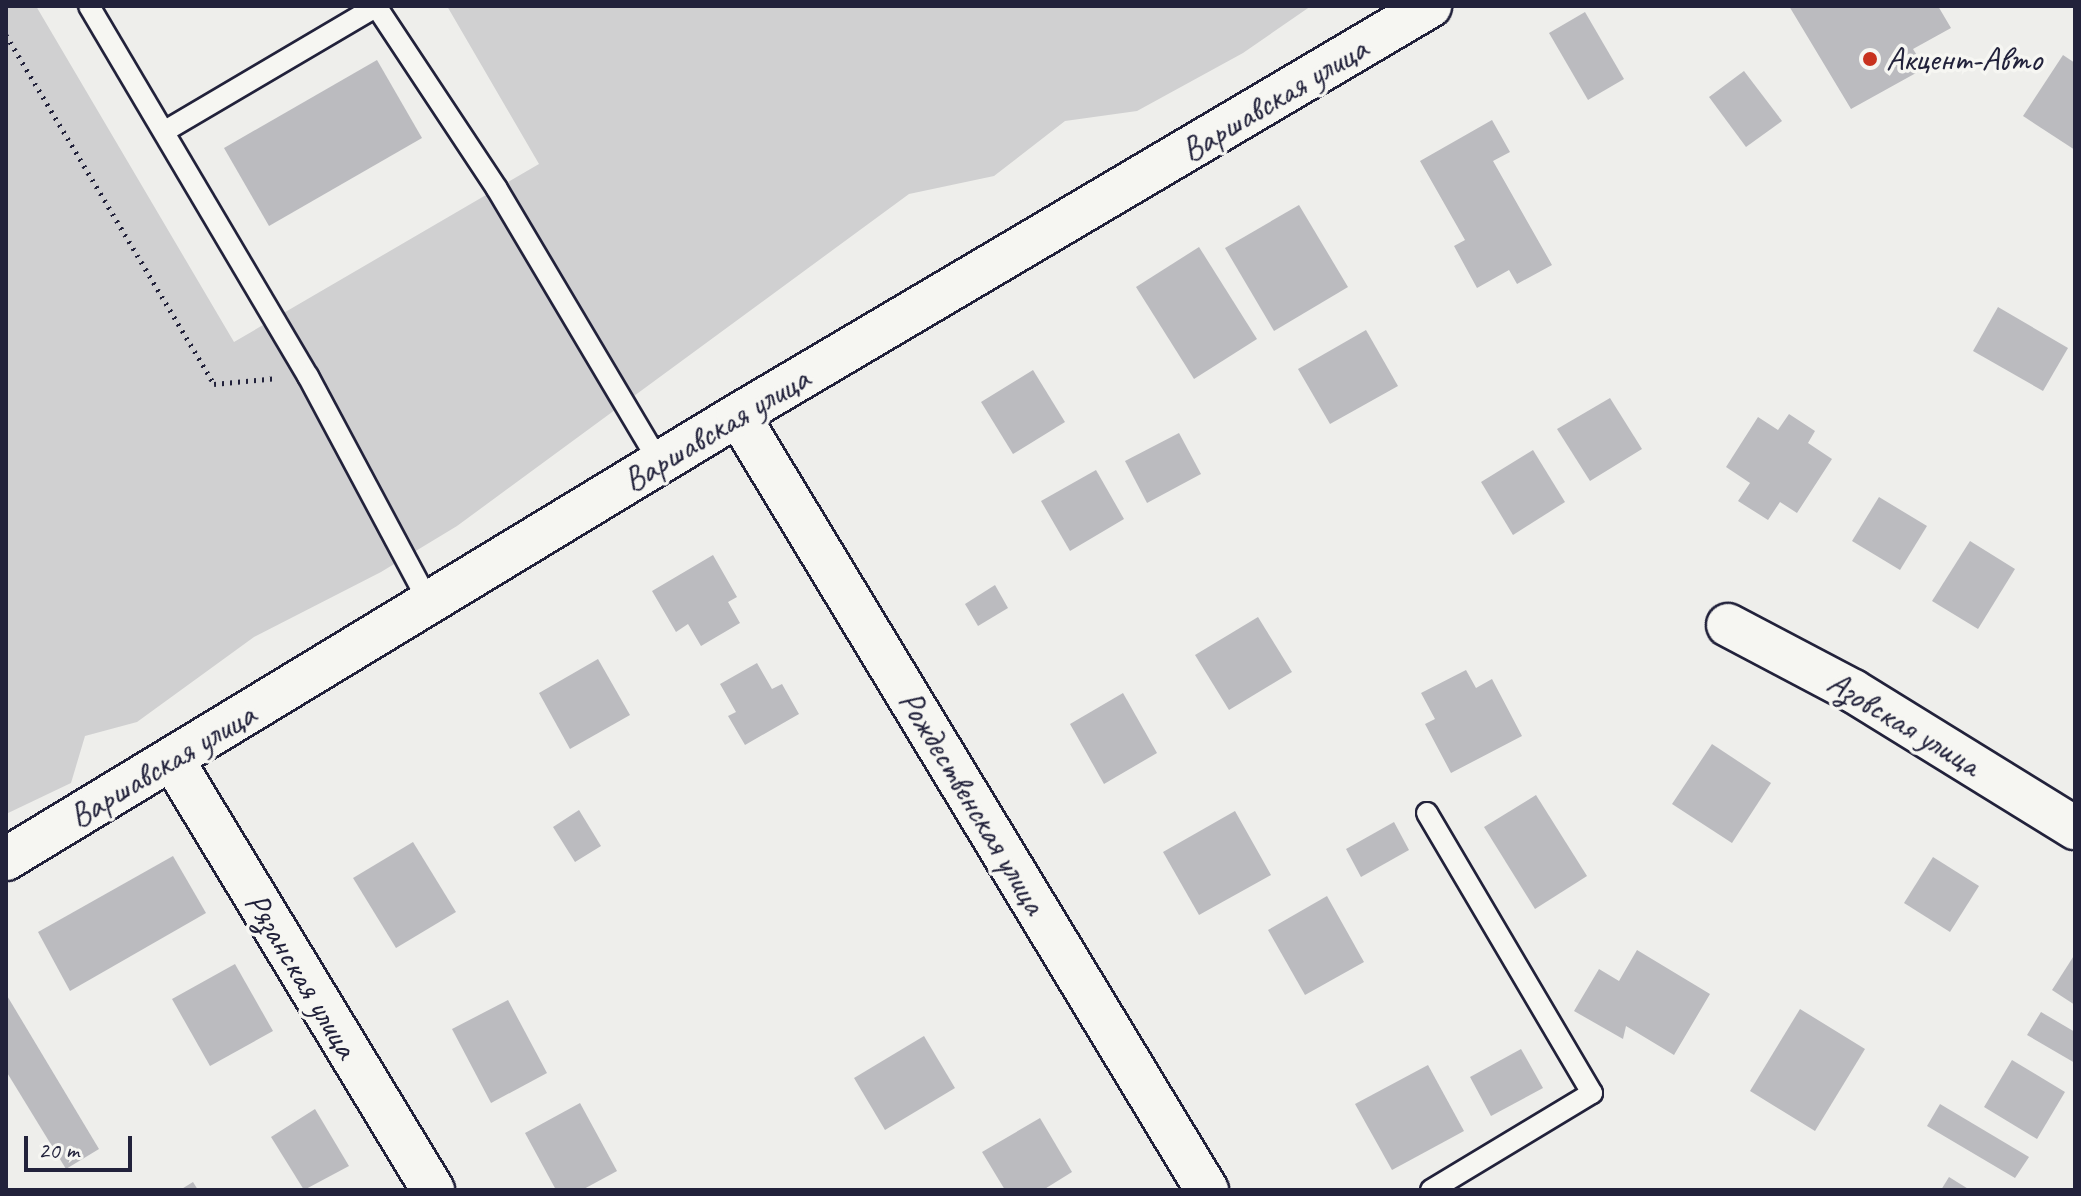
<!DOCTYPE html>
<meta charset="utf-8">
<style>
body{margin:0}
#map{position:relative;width:2081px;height:1196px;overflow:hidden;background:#eeeeeb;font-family:Caveat,sans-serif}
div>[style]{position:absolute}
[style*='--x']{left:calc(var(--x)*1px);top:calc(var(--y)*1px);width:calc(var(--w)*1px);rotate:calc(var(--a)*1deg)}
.green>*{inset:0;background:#d0d0d1}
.building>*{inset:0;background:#bbbbbf}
.path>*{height:5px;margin-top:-2.5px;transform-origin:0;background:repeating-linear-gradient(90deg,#22223b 0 2px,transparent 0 8px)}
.roads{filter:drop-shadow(2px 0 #22223b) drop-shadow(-2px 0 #22223b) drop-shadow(0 2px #22223b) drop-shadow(0 -2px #22223b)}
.lane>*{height:20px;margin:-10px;padding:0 10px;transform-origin:10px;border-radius:10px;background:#f6f6f2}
.street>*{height:42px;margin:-21px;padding:0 21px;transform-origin:21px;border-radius:21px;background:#f6f6f2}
.dots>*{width:22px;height:22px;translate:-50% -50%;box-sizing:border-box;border:4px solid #f6f6f2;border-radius:50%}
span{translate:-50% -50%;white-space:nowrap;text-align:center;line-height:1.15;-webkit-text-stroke:7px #f6f6f2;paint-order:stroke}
.poi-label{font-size:34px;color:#22223b}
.left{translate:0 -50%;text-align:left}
.street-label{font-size:34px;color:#22223b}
.frame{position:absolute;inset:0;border:8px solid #22223b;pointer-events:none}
.scale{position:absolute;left:24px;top:1136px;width:108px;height:36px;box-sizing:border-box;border:4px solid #22223b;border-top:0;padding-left:10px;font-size:24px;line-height:28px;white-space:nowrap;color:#22223b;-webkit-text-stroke:6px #f6f6f2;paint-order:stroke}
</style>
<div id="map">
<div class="green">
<div style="clip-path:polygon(6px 6px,36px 6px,234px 342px,539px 164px,447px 6px,1311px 6px,1243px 53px,1137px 111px,1065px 121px,994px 176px,909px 194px,457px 526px,381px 572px,254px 637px,137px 722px,85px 736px,71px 783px,6px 814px)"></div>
</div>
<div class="building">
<div style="clip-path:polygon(1789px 6px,1938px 6px,1951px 28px,1913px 49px,1925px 68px,1851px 109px)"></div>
<div style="clip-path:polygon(1585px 12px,1624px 79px,1588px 100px,1549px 33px)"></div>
<div style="clip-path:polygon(2063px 55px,2075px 63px,2075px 150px,2023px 116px)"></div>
<div style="clip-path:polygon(377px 60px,422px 138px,269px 226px,224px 148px)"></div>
<div style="clip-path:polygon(1744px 71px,1782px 121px,1746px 147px,1709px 97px)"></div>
<div style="clip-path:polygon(1492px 120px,1510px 152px,1493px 161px,1552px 265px,1517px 284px,1509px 270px,1477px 288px,1454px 246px,1465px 240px,1420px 161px)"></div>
<div style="clip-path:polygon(1299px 205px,1348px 287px,1274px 331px,1225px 248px)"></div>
<div style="clip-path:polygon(1199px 247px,1257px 339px,1194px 379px,1136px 287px)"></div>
<div style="clip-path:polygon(1998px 307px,2068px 348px,2043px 391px,1973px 351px)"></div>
<div style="clip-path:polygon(1366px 330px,1398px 386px,1330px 424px,1298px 369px)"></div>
<div style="clip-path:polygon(1033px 370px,1065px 422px,1013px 454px,981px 402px)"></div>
<div style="clip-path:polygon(1610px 398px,1642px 449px,1590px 481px,1557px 429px)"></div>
<div style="clip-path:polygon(1789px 414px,1815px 431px,1808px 443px,1832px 459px,1797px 513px,1780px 502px,1768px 520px,1738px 501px,1750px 483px,1726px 467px,1758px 417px,1778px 430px)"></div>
<div style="clip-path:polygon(1179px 433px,1201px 474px,1147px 503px,1125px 461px)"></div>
<div style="clip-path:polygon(1533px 450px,1565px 502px,1513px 535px,1481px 482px)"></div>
<div style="clip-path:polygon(1096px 470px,1124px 519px,1070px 551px,1041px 501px)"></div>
<div style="clip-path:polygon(1879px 497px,1927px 526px,1900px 570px,1852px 541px)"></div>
<div style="clip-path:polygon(1970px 541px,2015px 569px,1978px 629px,1932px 601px)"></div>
<div style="clip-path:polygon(713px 555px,737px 597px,728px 602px,740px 623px,701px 646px,688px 624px,676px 632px,652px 591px)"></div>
<div style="clip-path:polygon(995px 585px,1008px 608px,978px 626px,965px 604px)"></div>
<div style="clip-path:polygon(1258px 617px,1292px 672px,1229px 710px,1195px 655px)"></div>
<div style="clip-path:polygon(598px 659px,630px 715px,570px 749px,539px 693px)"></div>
<div style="clip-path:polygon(757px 663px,772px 689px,782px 684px,799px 714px,745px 745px,728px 716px,736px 712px,720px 684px)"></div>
<div style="clip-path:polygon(1466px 670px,1476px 688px,1492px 679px,1522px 736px,1451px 773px,1425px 724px,1435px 719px,1421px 693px)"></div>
<div style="clip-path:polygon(1123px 693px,1157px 753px,1104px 784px,1070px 724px)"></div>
<div style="clip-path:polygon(1712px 744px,1771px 783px,1732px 843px,1672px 804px)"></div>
<div style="clip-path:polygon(1536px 795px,1587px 876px,1535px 909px,1484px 827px)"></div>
<div style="clip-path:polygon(579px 810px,601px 846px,575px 862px,553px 827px)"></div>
<div style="clip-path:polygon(1235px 811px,1271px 875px,1199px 915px,1163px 852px)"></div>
<div style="clip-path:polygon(1394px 822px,1409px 850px,1361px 877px,1346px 849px)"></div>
<div style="clip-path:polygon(413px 842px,456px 912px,396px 948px,353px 878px)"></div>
<div style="clip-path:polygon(173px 856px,206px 913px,70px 991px,38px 932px)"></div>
<div style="clip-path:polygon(1933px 857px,1979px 886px,1950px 932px,1904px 903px)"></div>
<div style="clip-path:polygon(1327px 896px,1364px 962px,1305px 995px,1268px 930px)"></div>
<div style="clip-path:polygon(1637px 950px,1710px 994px,1674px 1055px,1626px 1026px,1623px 1039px,1574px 1011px,1599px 969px,1619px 981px)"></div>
<div style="clip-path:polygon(2075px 954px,2075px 1005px,2052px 990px)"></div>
<div style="clip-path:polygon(235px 964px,273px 1031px,210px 1066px,172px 999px)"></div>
<div style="clip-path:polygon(6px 994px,99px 1149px,66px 1169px,6px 1071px)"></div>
<div style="clip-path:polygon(508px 1000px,547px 1073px,491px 1103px,452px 1029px)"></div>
<div style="clip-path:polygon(1800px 1009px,1865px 1049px,1815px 1131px,1750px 1091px)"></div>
<div style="clip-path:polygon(2041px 1012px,2075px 1032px,2075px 1063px,2027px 1035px)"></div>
<div style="clip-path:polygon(924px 1036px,955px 1088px,885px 1130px,854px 1078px)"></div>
<div style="clip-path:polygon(1521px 1049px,1543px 1088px,1491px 1116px,1470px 1077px)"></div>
<div style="clip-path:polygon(2012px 1060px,2065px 1092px,2037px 1139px,1984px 1107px)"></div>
<div style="clip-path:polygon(1428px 1065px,1464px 1131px,1392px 1170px,1355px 1104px)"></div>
<div style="clip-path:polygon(580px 1103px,617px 1171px,582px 1190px,556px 1190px,525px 1133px)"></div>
<div style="clip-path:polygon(1940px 1104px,2029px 1157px,2015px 1178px,1927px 1126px)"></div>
<div style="clip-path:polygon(315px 1109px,349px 1166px,304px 1190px,271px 1137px)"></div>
<div style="clip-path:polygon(1040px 1118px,1072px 1172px,1043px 1190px,1005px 1190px,982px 1152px)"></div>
<div style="clip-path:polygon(1949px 1177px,1970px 1190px,1941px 1190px)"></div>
<div style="clip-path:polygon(193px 1182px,198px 1190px,180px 1190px)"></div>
</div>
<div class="path">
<div style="--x:6;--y:35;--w:406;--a:59.2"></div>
<div style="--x:214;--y:384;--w:64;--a:-5.4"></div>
</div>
<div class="roads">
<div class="lane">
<div style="--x:89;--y:6;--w:430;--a:59.4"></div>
<div style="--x:308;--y:376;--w:257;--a:61.9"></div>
<div style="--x:376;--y:6;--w:219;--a:56.5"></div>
<div style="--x:497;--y:189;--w:317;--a:59.3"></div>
<div style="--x:165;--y:131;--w:246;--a:-30.5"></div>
<div style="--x:1427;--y:813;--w:325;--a:59.5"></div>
<div style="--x:1592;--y:1093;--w:188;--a:148.9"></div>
</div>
<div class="street">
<div style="--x:738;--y:415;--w:906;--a:58.82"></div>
<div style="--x:1728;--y:625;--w:141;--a:27.8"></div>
<div style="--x:1853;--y:691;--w:261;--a:31.7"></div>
<div style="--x:172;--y:759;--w:504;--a:58.8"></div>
<div style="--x:6;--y:859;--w:856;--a:-31.24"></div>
<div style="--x:738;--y:415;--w:804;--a:-30.58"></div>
</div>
</div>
<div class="dots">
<div style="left:1870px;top:59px;background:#c8321e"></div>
</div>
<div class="poi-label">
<span class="left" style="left:1886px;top:59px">Акцент-Авто</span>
</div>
<div class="street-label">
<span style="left:1274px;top:99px;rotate:-31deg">Варшавская улица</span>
<span style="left:716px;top:429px;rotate:-31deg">Варшавская улица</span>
<span style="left:1904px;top:723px;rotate:31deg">Азовская улица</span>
<span style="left:162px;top:765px;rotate:-31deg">Варшавская улица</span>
<span style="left:973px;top:802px;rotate:59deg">Рождественская улица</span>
<span style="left:302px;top:975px;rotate:59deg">Рязанская улица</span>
</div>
<div class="frame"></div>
<div class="scale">20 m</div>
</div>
